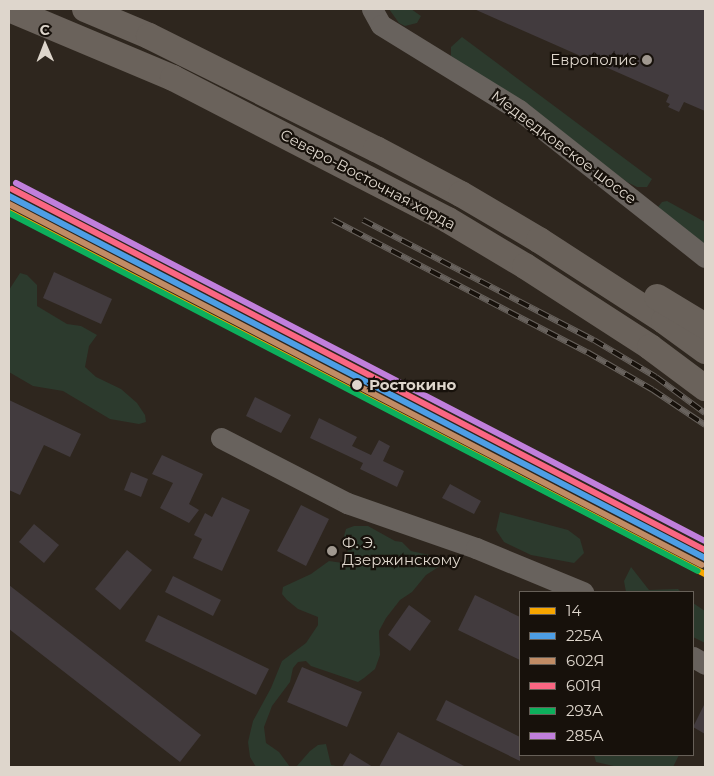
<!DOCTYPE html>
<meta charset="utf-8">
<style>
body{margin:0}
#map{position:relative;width:714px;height:776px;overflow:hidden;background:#2e261e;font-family:Montserrat,sans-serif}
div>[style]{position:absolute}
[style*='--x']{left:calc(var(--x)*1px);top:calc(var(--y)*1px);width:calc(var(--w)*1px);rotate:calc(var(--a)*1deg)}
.green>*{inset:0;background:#2c3a2d}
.building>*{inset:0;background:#423b3e}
.minor>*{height:21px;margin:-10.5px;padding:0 10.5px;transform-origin:10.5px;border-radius:10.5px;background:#68625d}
.major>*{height:26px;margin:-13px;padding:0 13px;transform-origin:13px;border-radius:13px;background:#6a625b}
.rail>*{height:5.5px;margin-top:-2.75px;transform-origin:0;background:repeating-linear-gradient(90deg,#17110b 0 11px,#68625d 0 22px);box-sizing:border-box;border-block:1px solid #68625d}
.rail-1>*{height:6px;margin:-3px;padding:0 3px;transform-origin:3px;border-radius:3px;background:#f7a600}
.rail-2>*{height:6px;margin:-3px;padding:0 3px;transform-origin:3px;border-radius:3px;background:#4d9ee5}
.rail-3>*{height:6px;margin:-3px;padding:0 3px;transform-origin:3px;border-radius:3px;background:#c18c65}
.rail-4>*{height:6px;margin:-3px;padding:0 3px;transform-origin:3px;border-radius:3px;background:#fa6682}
.rail-5>*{height:6px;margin:-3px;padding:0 3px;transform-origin:3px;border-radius:3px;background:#0daf5c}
.rail-6>*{height:6px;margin:-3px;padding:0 3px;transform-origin:3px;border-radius:3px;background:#c07fdc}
.dots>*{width:14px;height:14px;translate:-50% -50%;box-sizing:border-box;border:2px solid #17110b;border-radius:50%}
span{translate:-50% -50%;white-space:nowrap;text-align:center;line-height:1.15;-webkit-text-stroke:4.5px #17110b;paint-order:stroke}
.poi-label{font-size:15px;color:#ded6cc}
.right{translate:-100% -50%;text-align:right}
.left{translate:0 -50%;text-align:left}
.street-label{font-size:15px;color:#ded6cc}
.stop-label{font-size:15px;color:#ded6cc;font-weight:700}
.frame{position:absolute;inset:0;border:10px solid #ded6cc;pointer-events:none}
.legend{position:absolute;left:519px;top:591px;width:175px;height:165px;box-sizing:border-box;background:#17110b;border:1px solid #676058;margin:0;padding:6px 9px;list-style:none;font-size:15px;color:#ded6cc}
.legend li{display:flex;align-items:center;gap:10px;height:25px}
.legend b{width:25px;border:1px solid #676058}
.north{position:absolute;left:20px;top:20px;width:50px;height:50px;-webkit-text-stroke:4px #17110b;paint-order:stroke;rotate:359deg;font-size:14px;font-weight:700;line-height:20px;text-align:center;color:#ded6cc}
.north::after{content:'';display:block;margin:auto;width:18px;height:22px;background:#ded6cc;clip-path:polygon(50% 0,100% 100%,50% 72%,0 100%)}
</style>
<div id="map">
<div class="green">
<div style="clip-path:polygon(389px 9px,411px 9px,421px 16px,417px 23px,405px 26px,399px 23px)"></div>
<div style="clip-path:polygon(462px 37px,652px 179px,647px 187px,637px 187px,627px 182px,451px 56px,451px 47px)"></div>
<div style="clip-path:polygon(667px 201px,705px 222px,705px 248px,658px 207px,662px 202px)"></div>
<div style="clip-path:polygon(20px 273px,27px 275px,37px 285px,37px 306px,67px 324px,81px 326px,97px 335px,89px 346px,85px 367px,96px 377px,121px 389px,137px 403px,145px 415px,146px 422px,139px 424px,110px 419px,63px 391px,33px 386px,9px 372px,9px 290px)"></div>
<div style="clip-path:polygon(500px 512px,568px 530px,580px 539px,584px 553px,574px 563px,531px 555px,504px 542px,496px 530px)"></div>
<div style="clip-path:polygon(354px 526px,368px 526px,395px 541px,402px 542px,411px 551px,434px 556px,440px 559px,440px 566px,426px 575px,412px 592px,400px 600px,386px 618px,379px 631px,380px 655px,375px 669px,364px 678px,358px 682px,311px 666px,306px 661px,298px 662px,293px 668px,290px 682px,272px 706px,264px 727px,266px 743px,279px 752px,290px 767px,256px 767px,250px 757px,248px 742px,253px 721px,271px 688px,282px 661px,306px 643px,318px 625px,318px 617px,298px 609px,287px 600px,282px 594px,283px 587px,311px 574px,329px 561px,343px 563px,348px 550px,344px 536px,346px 529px)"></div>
<div style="clip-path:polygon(631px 567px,649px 590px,678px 589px,681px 592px,626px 592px,624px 581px)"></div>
<div style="clip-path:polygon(693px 603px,705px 611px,705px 643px,693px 637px)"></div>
<div style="clip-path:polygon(326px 744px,331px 765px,341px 767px,296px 767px,310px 751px,318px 745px)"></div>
<div style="clip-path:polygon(594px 755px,679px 755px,673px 767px,618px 767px,596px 762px)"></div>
</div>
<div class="building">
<div style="clip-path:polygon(474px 9px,705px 9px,705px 111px,684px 102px,679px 112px,668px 107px,670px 104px,666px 102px,669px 95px)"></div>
<div style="clip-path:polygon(54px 272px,112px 299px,101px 324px,43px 298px)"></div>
<div style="clip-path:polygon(255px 397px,291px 415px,281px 433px,246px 416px)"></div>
<div style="clip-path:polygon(9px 400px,81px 434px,70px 457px,44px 445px,20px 495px,9px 490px)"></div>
<div style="clip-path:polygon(319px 418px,357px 437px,352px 446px,371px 455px,379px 440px,390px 446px,383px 461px,404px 471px,397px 487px,360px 469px,363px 463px,310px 438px)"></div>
<div style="clip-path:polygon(162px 455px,203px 474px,189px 504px,199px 510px,189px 523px,160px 508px,173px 483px,152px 474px)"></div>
<div style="clip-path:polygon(131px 472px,148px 479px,141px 497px,124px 490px)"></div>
<div style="clip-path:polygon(450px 484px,481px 501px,474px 514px,442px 498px)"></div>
<div style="clip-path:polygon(222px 497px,250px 510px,222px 571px,193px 558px,202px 539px,194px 535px,205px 513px,212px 517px)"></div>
<div style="clip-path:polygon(301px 505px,329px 519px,306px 566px,277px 551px)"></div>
<div style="clip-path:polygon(34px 524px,59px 545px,44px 563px,19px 542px)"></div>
<div style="clip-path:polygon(127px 550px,152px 570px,120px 610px,95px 589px)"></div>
<div style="clip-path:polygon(173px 576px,221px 600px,213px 616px,165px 592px)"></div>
<div style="clip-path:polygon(9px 585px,201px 735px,180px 762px,9px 629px)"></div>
<div style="clip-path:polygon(475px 595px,520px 617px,520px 660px,458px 630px)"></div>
<div style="clip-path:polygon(409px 605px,431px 621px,410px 651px,388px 635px)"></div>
<div style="clip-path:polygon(158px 615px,269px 669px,256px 695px,145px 641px)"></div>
<div style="clip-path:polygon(302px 667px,362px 692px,347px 727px,287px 702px)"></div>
<div style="clip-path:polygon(446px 700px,520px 737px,520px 761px,436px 720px)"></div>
<div style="clip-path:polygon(705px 703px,705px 734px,693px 727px)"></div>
<div style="clip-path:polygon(398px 732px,466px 767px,379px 767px)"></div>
<div style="clip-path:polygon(350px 753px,373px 767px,342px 767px)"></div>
</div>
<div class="minor">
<div style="--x:372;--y:9;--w:18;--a:61"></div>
<div style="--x:381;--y:25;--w:162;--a:31.6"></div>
<div style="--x:519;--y:110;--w:237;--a:38.3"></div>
<div style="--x:221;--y:438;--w:142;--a:27.3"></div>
<div style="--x:347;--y:503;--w:137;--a:19.2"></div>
<div style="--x:476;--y:548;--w:116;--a:22.4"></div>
<div style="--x:693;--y:657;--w:14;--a:30"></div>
</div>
<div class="major">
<div style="--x:9;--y:9;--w:178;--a:22.8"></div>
<div style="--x:173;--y:78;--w:309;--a:27.3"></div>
<div style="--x:448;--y:220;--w:90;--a:30.9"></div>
<div style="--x:525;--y:266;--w:149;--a:32.9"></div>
<div style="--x:650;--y:347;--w:69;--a:36.7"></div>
<div style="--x:85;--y:9;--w:69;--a:22.9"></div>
<div style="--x:149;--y:36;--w:254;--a:26.5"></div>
<div style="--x:376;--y:149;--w:96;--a:27.9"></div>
<div style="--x:461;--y:194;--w:91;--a:30.5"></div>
<div style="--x:539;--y:240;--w:149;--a:32.9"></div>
<div style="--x:664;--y:321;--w:51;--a:36.2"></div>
<div style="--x:657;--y:297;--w:56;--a:31.1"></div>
</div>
<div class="rail">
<div style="--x:333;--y:220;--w:286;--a:27.5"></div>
<div style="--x:587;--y:352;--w:76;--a:29.9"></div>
<div style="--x:653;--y:390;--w:63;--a:33.9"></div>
<div style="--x:363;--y:220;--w:260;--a:27.5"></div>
<div style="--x:594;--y:340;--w:72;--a:30.8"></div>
<div style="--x:656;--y:377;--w:61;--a:36.3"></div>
</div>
<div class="rail-1">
<div style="--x:9;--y:212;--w:785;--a:27.48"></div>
</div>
<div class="rail-2">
<div style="--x:9;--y:196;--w:785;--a:27.48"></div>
</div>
<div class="rail-3">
<div style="--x:9;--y:204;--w:781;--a:27.52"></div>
</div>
<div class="rail-4">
<div style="--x:12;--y:189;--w:781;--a:27.52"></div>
</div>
<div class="rail-5">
<div style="--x:9;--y:213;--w:776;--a:27.46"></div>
</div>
<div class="rail-6">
<div style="--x:16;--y:183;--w:776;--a:27.46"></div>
</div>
<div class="dots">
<div style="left:647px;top:60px;background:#a0988f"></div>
<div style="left:357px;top:385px;background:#ded6cc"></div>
<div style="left:332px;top:551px;background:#a0988f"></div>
</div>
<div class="poi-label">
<span class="right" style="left:637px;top:60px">Европолис</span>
<span class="left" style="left:342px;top:551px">Ф. Э.<br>Дзержинскому</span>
</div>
<div class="street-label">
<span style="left:564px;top:147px;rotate:37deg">Медведковское шоссе</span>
<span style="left:368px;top:179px;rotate:28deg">Северо-Восточная хорда</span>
</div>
<div class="stop-label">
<span class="left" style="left:369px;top:385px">Ростокино</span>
</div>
<div class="frame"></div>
<ul class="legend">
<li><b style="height:6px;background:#f7a600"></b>14</li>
<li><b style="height:6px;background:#4d9ee5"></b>225А</li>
<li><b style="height:6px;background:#c18c65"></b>602Я</li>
<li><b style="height:6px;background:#fa6682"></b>601Я</li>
<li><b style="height:6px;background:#0daf5c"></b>293А</li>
<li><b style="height:6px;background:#c07fdc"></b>285А</li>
</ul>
<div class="north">С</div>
</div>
